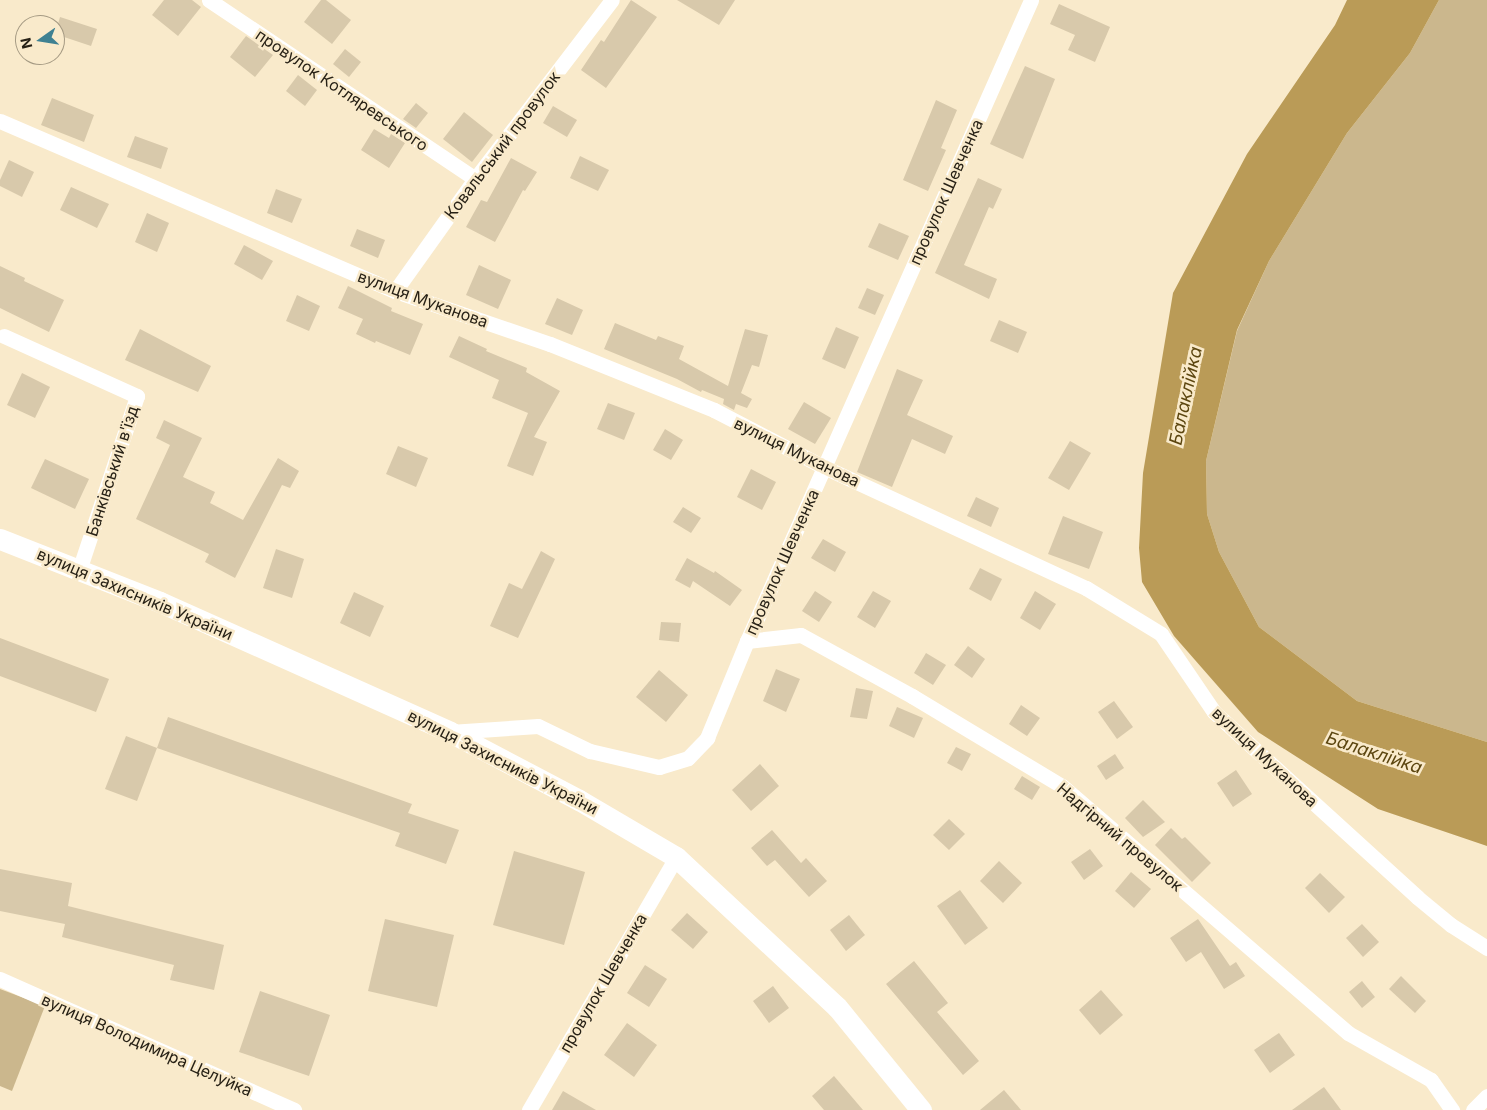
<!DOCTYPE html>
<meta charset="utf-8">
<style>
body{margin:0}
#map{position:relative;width:1487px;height:1110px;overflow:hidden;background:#f9eacb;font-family:Inter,sans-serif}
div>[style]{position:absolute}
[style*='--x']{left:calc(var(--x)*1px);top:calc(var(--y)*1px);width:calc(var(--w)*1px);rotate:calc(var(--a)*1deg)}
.green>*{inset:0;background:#cbb78d}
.water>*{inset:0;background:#ba9b57}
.building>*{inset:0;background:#d8c9ab}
.street>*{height:15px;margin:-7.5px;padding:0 7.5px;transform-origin:7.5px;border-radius:7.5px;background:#fff}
.secondary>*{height:21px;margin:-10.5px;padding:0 10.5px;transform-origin:10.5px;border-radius:10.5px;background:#fff}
span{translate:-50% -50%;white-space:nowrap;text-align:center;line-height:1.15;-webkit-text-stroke:5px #f9eacb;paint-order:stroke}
.street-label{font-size:16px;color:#272116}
.water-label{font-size:18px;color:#5c4610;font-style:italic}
.north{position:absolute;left:15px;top:15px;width:50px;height:50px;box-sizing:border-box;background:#f9eacb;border:1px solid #a59a83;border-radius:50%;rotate:257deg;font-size:14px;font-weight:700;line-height:20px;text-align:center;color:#272116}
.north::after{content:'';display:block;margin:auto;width:18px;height:22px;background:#3f8192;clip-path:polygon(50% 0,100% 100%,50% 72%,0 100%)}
</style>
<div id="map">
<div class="green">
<div style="clip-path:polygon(1439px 0,1487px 0,1487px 742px,1357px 701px,1259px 627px,1219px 552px,1207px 514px,1206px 461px,1237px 331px,1269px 261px,1347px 133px,1410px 53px)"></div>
<div style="clip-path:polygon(0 989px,45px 1006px,12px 1091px,0 1086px)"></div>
</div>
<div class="water">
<div style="clip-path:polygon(1347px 0,1439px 0,1410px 53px,1347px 133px,1269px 261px,1237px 330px,1206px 461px,1207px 514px,1219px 552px,1259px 627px,1357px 701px,1487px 742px,1487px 846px,1378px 809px,1258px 732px,1174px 636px,1142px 582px,1139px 548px,1143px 473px,1173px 293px,1247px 154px,1335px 25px)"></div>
</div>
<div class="building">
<div style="clip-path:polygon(164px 0,192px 0,201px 7px,178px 36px,152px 15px)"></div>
<div style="clip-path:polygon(321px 0,326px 0,351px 20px,332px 44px,304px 22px)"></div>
<div style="clip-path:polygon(631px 0,657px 17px,606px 88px,581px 70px,601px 40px,604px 42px)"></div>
<div style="clip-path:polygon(677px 0,735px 0,719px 25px)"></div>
<div style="clip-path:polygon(1059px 4px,1110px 27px,1095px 62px,1068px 50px,1075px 35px,1050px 24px)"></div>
<div style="clip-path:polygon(60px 17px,97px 29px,91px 46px,55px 34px)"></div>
<div style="clip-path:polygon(246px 36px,273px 55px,255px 77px,230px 57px)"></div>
<div style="clip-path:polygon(345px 49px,361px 62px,349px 77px,333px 64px)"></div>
<div style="clip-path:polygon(1025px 66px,1055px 79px,1023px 159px,990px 144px)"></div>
<div style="clip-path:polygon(298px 75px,317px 90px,305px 106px,286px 91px)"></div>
<div style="clip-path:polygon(52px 98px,94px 115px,84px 142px,41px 125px)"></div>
<div style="clip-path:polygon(936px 100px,957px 110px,941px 148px,946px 150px,928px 191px,903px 180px)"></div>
<div style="clip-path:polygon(416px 103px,428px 113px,416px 128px,403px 119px)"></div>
<div style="clip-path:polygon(553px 106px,577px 120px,567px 137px,543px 123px)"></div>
<div style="clip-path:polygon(464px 112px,493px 135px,472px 162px,443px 139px)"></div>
<div style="clip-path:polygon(374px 129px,389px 138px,391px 134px,405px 143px,389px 168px,361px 150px)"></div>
<div style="clip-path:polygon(135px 136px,168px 148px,161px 169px,127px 157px)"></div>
<div style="clip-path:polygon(580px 156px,609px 170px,598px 191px,570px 178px)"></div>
<div style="clip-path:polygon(511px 158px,537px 172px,525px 191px,523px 190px,495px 242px,466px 227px,481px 200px,487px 202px)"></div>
<div style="clip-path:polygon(9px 160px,34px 172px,22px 197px,0 186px,0 180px)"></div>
<div style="clip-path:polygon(978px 178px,1002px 189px,993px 209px,989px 207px,964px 265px,997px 279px,989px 299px,935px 273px)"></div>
<div style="clip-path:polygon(71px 187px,109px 204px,97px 228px,60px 210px)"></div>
<div style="clip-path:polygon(276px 189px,302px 199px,292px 223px,267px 213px)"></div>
<div style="clip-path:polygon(147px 213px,169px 223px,157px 252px,135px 242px)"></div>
<div style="clip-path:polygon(879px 223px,909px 236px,898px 260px,868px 247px)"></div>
<div style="clip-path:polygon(357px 229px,385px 240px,378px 258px,350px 246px)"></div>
<div style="clip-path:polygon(244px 245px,273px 261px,262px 280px,234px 264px)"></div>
<div style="clip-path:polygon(479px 265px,511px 280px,498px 309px,466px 295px)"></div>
<div style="clip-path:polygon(0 266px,25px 278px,24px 281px,64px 300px,49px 332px,0 308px)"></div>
<div style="clip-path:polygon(348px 286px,392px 308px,391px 311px,423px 324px,410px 355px,376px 341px,375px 343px,356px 334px,363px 319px,338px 308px)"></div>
<div style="clip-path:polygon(867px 288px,884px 295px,875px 315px,858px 308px)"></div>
<div style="clip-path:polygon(297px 295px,320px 306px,309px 331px,286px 321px)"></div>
<div style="clip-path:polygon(557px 298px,583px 310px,572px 335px,545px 324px)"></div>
<div style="clip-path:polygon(999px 320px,1027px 332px,1018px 353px,990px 341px)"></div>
<div style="clip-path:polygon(615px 323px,656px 340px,658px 336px,684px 346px,679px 359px,728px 386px,745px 329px,768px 335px,759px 367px,752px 365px,741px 393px,752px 399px,747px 408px,736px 404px,734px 410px,723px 404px,724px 399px,702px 390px,701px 392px,677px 379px,604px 349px)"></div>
<div style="clip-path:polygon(836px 327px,859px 337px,845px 369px,822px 359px)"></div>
<div style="clip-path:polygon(140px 329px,211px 366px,198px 392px,125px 360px)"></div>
<div style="clip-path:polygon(459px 336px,487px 349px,486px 351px,527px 368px,526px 372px,560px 391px,534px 437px,547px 442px,533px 476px,507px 466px,528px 413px,492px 398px,499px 380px,449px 357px)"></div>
<div style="clip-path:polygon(897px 369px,923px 380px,907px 415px,953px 436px,945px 454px,912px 439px,892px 487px,857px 472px)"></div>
<div style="clip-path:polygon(22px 373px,50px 387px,35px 418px,7px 405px)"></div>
<div style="clip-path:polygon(804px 402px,831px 418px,815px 444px,788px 429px)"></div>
<div style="clip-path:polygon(608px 403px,635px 413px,624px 440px,597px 429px)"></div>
<div style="clip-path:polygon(164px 420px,202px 438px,183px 477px,215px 492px,210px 503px,243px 520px,278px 458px,299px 471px,290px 488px,282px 485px,235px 578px,205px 562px,209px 554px,136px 519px,170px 445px,156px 438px)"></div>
<div style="clip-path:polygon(665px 429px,683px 440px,671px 460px,653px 450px)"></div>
<div style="clip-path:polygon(1070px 441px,1091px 453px,1069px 490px,1048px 478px)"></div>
<div style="clip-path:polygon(398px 446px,428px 458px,416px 487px,386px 474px)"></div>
<div style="clip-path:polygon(45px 459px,89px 479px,75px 509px,31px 488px)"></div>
<div style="clip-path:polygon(751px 469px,776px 482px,762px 510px,737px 497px)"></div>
<div style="clip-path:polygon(976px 497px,999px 508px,991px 527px,967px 516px)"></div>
<div style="clip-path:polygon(683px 507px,701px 518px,691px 533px,673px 522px)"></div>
<div style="clip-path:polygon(1063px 516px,1103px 532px,1089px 569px,1048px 554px)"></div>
<div style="clip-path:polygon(823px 539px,846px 552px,835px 572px,811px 558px)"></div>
<div style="clip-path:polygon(276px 549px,304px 559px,292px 598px,263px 588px)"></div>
<div style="clip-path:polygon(541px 551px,555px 559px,518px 638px,490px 626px,509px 583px,522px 589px)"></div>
<div style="clip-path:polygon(687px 558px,714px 573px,715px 571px,742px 590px,730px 606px,693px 581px,690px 588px,675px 580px)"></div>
<div style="clip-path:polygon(980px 568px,1002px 579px,991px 601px,969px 589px)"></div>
<div style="clip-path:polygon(815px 591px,832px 602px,819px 622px,802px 611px)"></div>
<div style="clip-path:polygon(873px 591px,891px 601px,875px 628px,857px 617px)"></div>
<div style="clip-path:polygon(1035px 591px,1056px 604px,1040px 630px,1020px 618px)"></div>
<div style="clip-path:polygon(354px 592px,384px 606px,370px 637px,340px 623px)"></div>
<div style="clip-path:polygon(661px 622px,681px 623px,679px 642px,659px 640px)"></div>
<div style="clip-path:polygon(0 638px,109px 679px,96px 712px,0 676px)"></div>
<div style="clip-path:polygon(968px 646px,985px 659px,972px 678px,954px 665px)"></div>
<div style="clip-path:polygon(926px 653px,946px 665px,933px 685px,914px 673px)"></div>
<div style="clip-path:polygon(776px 669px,800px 679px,786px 712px,763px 701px)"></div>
<div style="clip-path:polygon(659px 670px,688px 695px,666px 722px,636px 697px)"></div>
<div style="clip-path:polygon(856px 688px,873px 691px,867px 719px,850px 717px)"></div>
<div style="clip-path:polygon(1114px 701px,1133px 727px,1117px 739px,1098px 712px)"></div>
<div style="clip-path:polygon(1021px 705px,1040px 718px,1027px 736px,1009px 724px)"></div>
<div style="clip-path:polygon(897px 707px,923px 718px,914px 738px,889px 726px)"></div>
<div style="clip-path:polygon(168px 717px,412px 804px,408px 813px,459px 830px,446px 864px,395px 846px,400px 833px,157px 748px)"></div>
<div style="clip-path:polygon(126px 736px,157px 748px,137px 801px,105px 789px)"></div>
<div style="clip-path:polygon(956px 747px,971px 754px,962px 771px,947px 763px)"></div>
<div style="clip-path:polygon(1115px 754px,1124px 768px,1106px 780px,1097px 766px)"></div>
<div style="clip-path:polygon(760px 764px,779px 786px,751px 811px,732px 790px)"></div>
<div style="clip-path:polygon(1236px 770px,1252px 794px,1233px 807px,1217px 783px)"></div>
<div style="clip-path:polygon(1022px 776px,1040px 787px,1032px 800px,1014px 789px)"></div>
<div style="clip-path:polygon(1143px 800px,1165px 822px,1143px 837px,1125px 818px)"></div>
<div style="clip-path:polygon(949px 819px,965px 834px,949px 850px,933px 835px)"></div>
<div style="clip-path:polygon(1171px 828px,1182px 839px,1185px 837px,1211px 863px,1192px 882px,1155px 845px)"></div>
<div style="clip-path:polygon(772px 830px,801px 863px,806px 858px,827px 881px,809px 897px,775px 860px,767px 866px,751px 848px)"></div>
<div style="clip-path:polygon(1090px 849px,1103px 866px,1084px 880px,1071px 862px)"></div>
<div style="clip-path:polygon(514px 851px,585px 872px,564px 945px,493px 925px)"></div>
<div style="clip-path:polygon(999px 861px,1022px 883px,1003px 903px,980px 881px)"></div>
<div style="clip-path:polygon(0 869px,72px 883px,68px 906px,224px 945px,214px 990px,170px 980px,174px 965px,62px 937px,65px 924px,0 911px)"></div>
<div style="clip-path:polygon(1131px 872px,1151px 889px,1134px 908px,1115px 891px)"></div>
<div style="clip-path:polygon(1320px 873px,1345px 897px,1329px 913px,1305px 888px)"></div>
<div style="clip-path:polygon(960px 890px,988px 928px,965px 945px,937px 906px)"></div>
<div style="clip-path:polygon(687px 913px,708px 932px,693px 949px,671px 930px)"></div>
<div style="clip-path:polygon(849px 915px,865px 935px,846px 951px,830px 930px)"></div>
<div style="clip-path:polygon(385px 919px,454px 935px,437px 1007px,368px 991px)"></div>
<div style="clip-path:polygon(1198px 919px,1230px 966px,1236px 962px,1245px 976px,1224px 989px,1201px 952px,1186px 962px,1170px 938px)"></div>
<div style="clip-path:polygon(1362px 924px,1379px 942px,1363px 957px,1346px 938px)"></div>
<div style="clip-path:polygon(914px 961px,948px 1003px,937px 1012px,979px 1061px,963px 1075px,886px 984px)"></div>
<div style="clip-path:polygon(645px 965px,667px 979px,649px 1007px,627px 993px)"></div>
<div style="clip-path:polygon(1401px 976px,1426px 1001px,1415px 1013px,1389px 989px)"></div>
<div style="clip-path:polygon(1362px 981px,1375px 997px,1362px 1008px,1349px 992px)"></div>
<div style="clip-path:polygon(773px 986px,789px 1008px,769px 1023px,753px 1001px)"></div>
<div style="clip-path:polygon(1101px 990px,1123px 1015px,1100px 1035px,1079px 1010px)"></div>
<div style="clip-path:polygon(260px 991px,330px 1015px,309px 1076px,239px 1052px)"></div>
<div style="clip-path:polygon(627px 1023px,657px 1045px,634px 1077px,604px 1055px)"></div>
<div style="clip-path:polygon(1279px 1033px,1295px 1055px,1270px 1073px,1254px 1050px)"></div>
<div style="clip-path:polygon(834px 1076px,863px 1110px,824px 1110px,812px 1096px)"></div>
<div style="clip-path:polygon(1324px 1087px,1341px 1110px,1292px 1110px)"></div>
<div style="clip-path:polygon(1004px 1090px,1021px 1110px,980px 1110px)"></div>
<div style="clip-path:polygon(563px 1091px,596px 1110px,552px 1110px)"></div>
</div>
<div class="street">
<div style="--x:209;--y:0;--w:321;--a:33.9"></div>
<div style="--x:0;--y:121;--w:430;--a:23.3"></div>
<div style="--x:395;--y:291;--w:164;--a:18.9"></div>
<div style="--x:550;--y:344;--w:177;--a:21.9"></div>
<div style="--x:714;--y:410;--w:124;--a:27.4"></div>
<div style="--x:824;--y:467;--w:289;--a:24.8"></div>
<div style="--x:1086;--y:588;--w:88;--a:31.5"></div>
<div style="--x:1161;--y:634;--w:94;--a:55.8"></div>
<div style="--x:1214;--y:712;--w:275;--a:42.3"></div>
<div style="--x:1417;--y:897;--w:44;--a:39.5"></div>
<div style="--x:1451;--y:925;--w:43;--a:32.6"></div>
<div style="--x:395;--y:291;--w:138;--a:-54.5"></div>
<div style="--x:475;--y:179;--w:225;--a:-52.6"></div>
<div style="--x:4;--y:336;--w:146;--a:24.3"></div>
<div style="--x:137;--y:396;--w:183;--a:108.4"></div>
<div style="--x:747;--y:641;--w:54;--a:-6.3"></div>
<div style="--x:801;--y:635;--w:127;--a:28.8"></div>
<div style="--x:912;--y:696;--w:175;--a:31"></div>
<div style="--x:1062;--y:786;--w:378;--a:40.8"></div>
<div style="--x:1348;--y:1033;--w:95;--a:29.5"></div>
<div style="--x:1431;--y:1080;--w:37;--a:55"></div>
<div style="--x:450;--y:732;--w:88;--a:-3.9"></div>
<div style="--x:538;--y:726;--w:58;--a:25.7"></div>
<div style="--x:590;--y:751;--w:71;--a:13.1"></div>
<div style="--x:659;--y:767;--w:30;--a:-17"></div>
<div style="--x:688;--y:758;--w:28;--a:-46"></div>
<div style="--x:707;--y:738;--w:105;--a:-67.6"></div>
<div style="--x:747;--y:641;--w:701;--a:-66.1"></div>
<div style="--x:0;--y:979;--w:322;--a:24"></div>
<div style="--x:529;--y:1110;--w:293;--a:-59.8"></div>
<div style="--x:1473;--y:1110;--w:20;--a:-45"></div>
</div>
<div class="secondary">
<div style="--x:0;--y:539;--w:172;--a:21.5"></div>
<div style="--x:160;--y:602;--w:318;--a:24.1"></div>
<div style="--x:450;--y:732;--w:146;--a:27.8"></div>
<div style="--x:579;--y:800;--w:113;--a:30.4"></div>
<div style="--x:676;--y:857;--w:220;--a:43"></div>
<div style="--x:837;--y:1007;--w:133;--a:50.8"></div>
</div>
<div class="street-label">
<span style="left:342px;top:90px;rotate:34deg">провулок Котляревського</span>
<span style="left:502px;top:145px;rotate:-53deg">Ковальський провулок</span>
<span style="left:946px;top:192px;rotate:-66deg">провулок Шевченка</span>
<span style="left:423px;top:299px;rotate:20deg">вулиця Муканова</span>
<span style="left:797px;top:452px;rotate:26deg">вулиця Муканова</span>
<span style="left:112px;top:471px;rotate:-72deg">Банківський в'їзд</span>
<span style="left:782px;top:562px;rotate:-66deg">провулок Шевченка</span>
<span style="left:135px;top:594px;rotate:23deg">вулиця Захисників України</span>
<span style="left:1265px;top:757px;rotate:43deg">вулиця Муканова</span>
<span style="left:503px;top:762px;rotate:27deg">вулиця Захисників України</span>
<span style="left:1120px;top:837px;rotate:40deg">Надгірний провулок</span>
<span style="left:603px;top:983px;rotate:-60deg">провулок Шевченка</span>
<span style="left:147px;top:1045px;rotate:24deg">вулиця Володимира Целуйка</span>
</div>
<div class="water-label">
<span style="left:1186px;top:396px;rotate:-78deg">Балаклійка</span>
<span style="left:1374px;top:753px;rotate:18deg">Балаклійка</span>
</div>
<div class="north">N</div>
</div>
